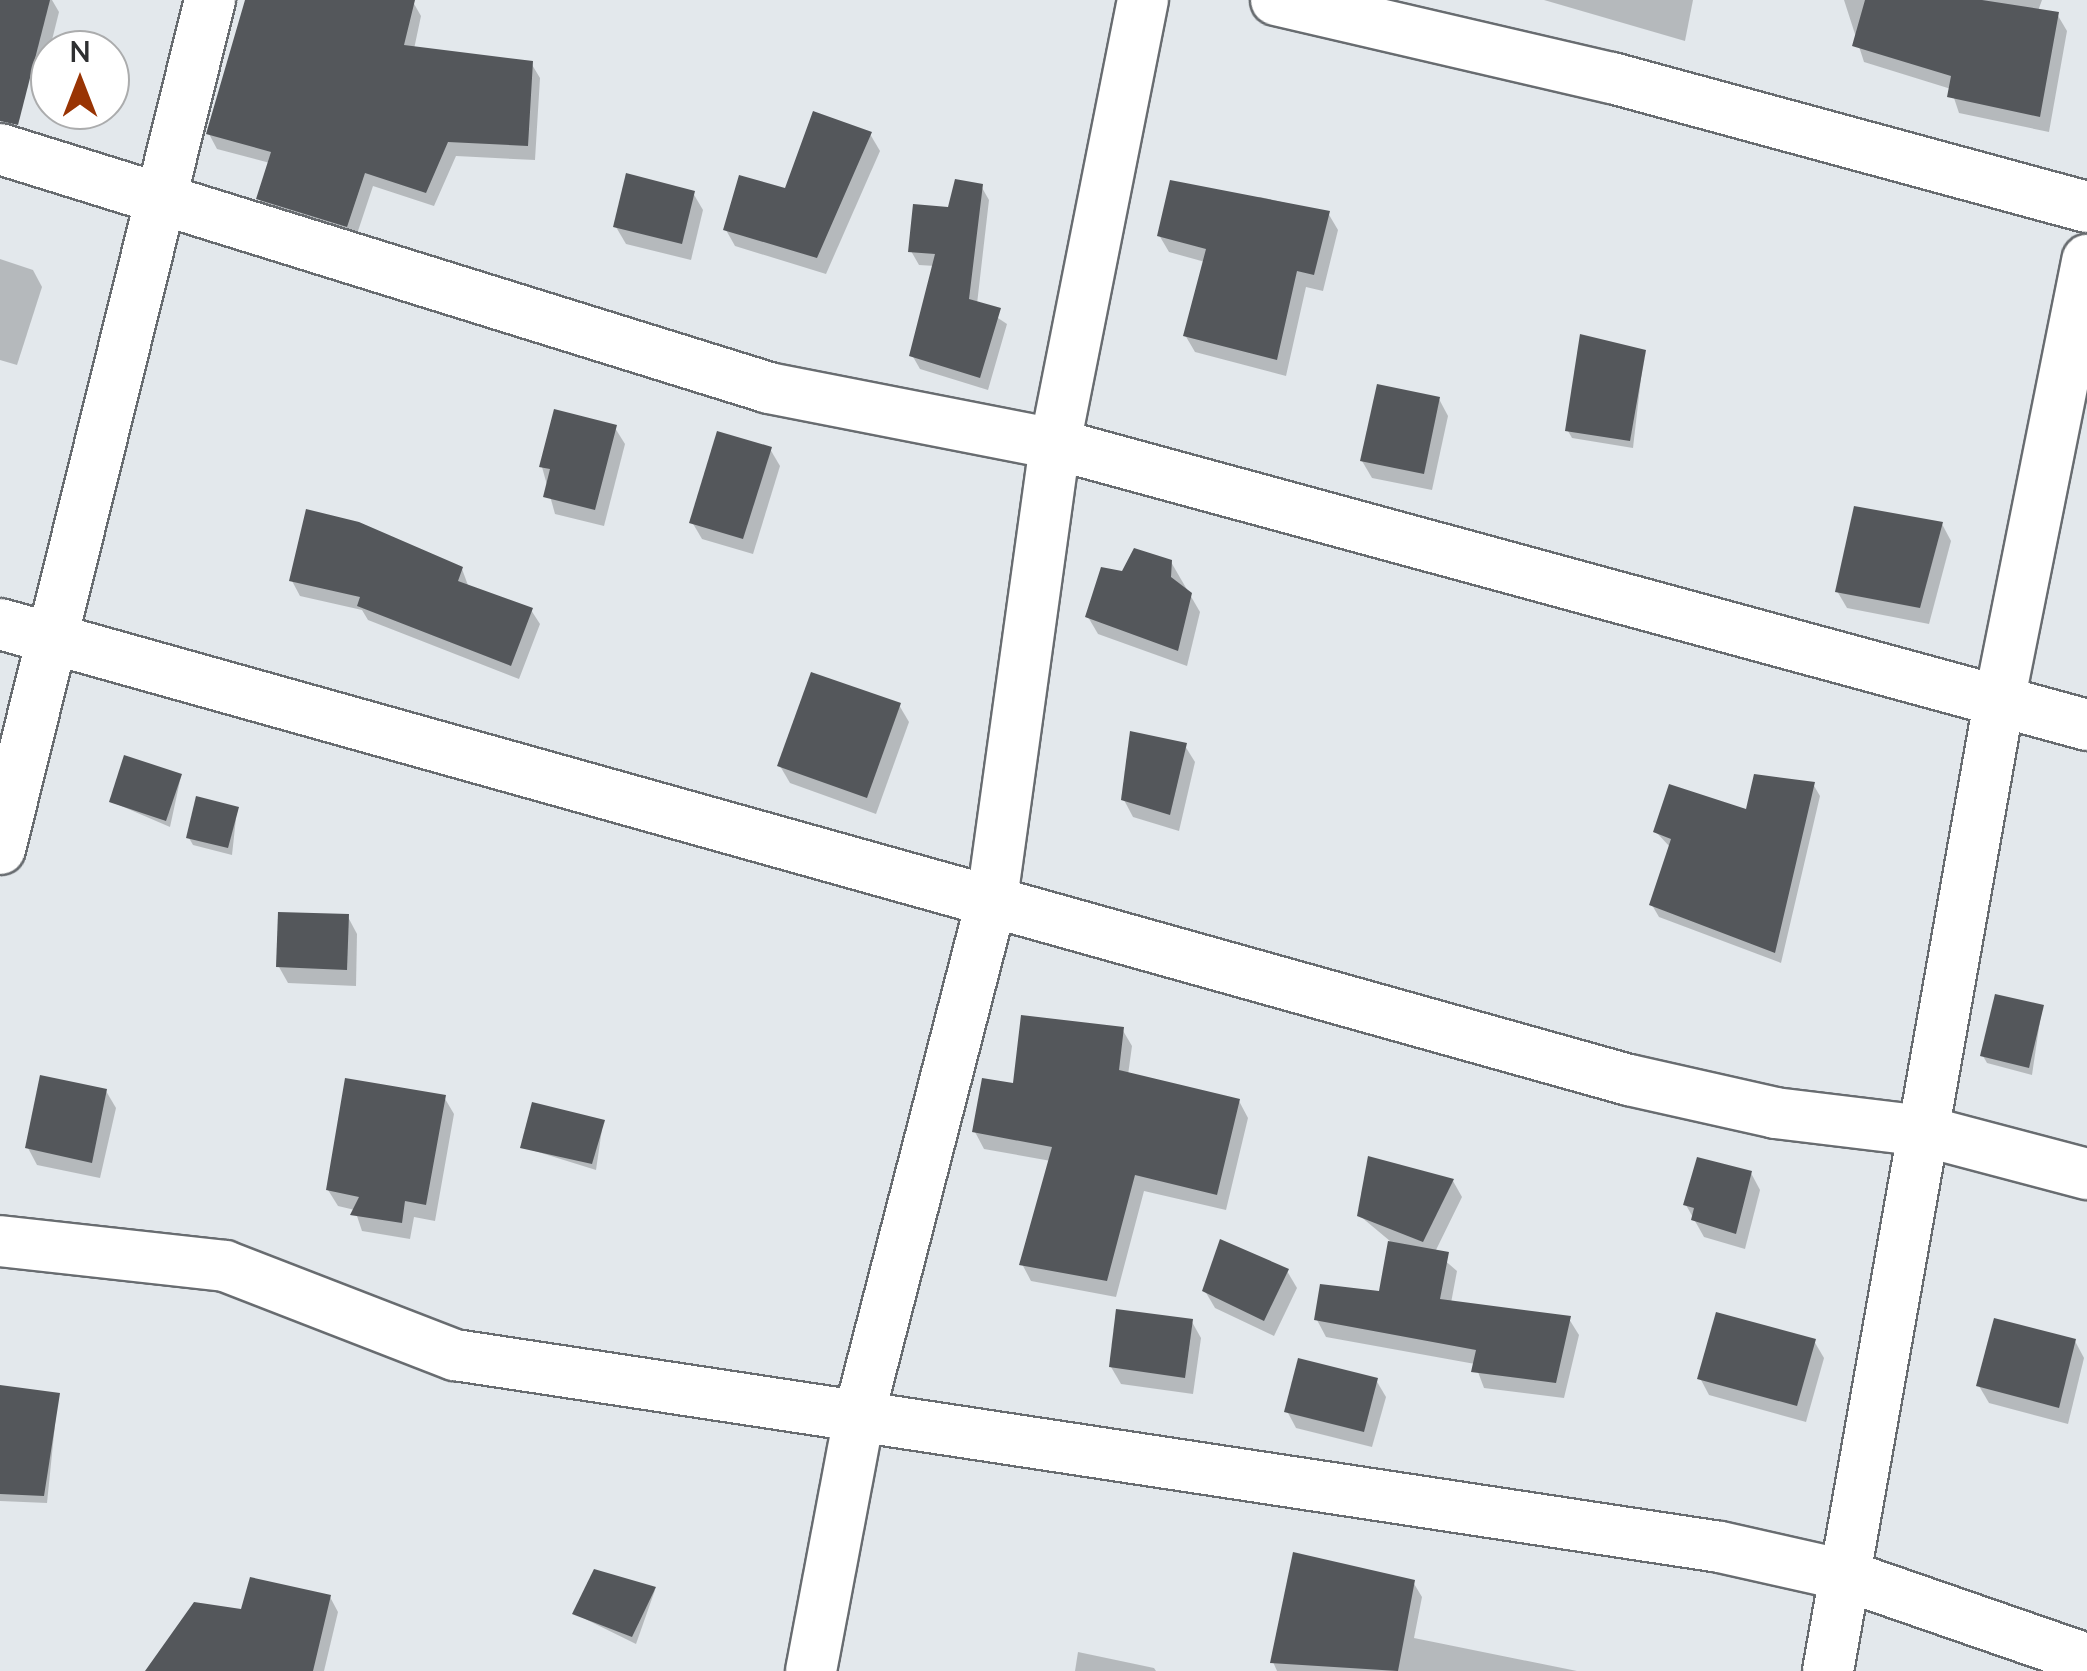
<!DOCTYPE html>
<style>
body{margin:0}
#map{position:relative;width:2087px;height:1671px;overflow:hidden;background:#e3e8ec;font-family:Mulish,sans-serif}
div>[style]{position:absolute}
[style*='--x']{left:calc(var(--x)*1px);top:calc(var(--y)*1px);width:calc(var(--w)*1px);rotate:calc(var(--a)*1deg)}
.shadow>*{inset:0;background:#0003}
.building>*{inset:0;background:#54575b}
.roads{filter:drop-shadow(2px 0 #686c70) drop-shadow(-2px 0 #686c70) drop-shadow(0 2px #686c70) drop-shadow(0 -2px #686c70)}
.street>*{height:50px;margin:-25px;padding:0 25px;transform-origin:25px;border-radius:25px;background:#fff}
span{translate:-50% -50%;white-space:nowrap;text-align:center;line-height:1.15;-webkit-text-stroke:10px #fff;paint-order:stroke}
.north{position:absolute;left:30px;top:30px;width:100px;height:100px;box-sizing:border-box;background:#fff;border:2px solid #abacad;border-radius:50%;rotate:0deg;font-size:28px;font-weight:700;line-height:40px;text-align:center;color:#2e2f31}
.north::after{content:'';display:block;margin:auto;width:35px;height:45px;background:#993404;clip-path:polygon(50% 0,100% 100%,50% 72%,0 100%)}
</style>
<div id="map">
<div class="shadow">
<div style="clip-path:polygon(0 0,52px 0,59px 12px,45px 68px,0 60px)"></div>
<div style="clip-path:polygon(246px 0,413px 2px,421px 16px,414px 49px,531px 63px,540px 78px,535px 160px,456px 156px,434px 206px,373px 186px,355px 240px,268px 213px,259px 198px,270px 163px,217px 149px,209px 134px)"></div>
<div style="clip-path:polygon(1544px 0,1693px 0,1685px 41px)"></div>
<div style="clip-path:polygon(1844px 0,2042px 0,2038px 11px,2057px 14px,2067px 31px,2049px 132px,1959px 113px,1951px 89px,1864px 62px)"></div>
<div style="clip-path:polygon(870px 134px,880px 151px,826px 274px,735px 246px,726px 230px)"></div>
<div style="clip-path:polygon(981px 186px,989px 200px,977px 304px,1007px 324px,988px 390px,920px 369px,912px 355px,935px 266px,919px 265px,911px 251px)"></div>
<div style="clip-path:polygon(693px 193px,703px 210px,691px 260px,626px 244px,616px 227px)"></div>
<div style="clip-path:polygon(1260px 197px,1328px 213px,1338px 230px,1323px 291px,1306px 287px,1286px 376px,1195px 352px,1185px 335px,1205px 262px,1169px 252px,1159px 235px)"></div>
<div style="clip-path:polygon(0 259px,33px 270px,42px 287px,17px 365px,0 360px)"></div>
<div style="clip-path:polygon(1644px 352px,1633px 448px,1572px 438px,1568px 431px)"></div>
<div style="clip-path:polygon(1439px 399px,1448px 416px,1432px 490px,1372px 478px,1362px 461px)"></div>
<div style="clip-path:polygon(615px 428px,625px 444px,604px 526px,555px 514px,542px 467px)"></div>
<div style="clip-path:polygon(770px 449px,780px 466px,753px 554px,702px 539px,692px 522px)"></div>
<div style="clip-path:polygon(1942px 524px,1951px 541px,1929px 624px,1847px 608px,1837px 591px)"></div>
<div style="clip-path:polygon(1171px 562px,1200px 612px,1187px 666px,1098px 634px,1088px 617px,1123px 574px)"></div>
<div style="clip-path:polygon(462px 569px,469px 588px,531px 610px,540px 624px,519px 679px,368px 620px,362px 610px,300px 596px,292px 581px)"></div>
<div style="clip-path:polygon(899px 705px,909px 722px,876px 814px,790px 783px,780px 766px)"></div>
<div style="clip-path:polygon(1185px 746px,1195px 762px,1179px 831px,1133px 817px,1124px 800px)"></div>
<div style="clip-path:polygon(181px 776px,170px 827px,112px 802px)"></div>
<div style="clip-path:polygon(1813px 784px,1820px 796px,1781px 963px,1659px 917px,1652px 905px,1670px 847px,1656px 832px,1748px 812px)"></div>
<div style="clip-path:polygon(237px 809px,232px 855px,193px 845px,189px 838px)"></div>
<div style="clip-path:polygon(348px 917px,357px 934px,356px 986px,288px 983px,279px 967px)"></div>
<div style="clip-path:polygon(2042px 1007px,2032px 1075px,1987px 1063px,1983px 1056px)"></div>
<div style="clip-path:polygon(1122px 1029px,1132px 1046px,1128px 1075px,1239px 1101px,1248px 1118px,1226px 1210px,1144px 1191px,1116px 1297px,1031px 1281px,1022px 1264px,1051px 1161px,984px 1149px,975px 1132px)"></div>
<div style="clip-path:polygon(106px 1091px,116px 1108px,100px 1178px,37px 1165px,28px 1148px)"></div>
<div style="clip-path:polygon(444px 1097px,454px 1114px,435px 1221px,414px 1217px,410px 1239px,362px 1231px,355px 1210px,338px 1206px,328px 1190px)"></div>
<div style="clip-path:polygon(603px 1122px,596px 1170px,522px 1147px)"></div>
<div style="clip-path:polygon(1751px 1173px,1760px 1190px,1745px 1249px,1704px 1237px,1686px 1205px)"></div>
<div style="clip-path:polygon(1453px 1181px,1462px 1197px,1435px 1252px,1457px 1271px,1451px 1303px,1569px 1319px,1579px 1335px,1564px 1398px,1484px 1388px,1475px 1364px,1326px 1337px,1317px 1320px,1381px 1294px,1390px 1241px,1360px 1216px)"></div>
<div style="clip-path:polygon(1287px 1271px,1297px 1288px,1274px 1336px,1215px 1308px,1205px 1291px)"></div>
<div style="clip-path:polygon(1192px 1322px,1201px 1338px,1193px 1394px,1121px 1384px,1111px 1367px)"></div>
<div style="clip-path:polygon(1814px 1341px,1824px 1358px,1806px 1422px,1709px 1395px,1700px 1378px)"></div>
<div style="clip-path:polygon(2075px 1341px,2084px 1358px,2068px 1424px,1989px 1403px,1979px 1386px)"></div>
<div style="clip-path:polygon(1376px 1380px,1386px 1397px,1372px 1447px,1296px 1428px,1287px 1411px)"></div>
<div style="clip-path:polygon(58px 1395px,47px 1503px,0 1501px,0 1417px)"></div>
<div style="clip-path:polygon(1413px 1582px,1422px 1597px,1414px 1638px,1577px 1671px,1277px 1671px,1273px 1662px)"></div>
<div style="clip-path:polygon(655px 1590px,636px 1644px,575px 1614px)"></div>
<div style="clip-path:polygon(330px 1597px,338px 1612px,324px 1671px,148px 1671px)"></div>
<div style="clip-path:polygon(1078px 1652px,1154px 1668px,1156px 1671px,1075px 1671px)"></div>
</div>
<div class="building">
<div style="clip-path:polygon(0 0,50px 0,18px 125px,0 121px)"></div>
<div style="clip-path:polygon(245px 0,415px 0,404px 45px,533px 61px,528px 146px,448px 142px,426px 193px,365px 173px,347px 227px,256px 199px,271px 152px,206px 134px)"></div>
<div style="clip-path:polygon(1865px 0,1982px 0,2059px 12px,2040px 117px,1947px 97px,1951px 76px,1852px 46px)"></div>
<div style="clip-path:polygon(813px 111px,872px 132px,817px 258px,723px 230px,739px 175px,785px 188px)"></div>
<div style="clip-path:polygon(626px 173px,695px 191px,682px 244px,613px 227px)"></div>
<div style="clip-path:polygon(955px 179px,983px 184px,969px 299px,1001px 308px,980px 378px,909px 356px,935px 254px,908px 252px,913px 204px,948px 207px)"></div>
<div style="clip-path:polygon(1170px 180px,1330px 211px,1314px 275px,1297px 271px,1277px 360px,1183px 336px,1206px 249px,1157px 236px)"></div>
<div style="clip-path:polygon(1580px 334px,1646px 350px,1630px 441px,1565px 431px)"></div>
<div style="clip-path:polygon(1377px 384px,1440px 397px,1424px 474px,1360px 461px)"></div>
<div style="clip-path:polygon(554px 409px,617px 425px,595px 510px,543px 497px,550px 469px,539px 467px)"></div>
<div style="clip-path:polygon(717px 431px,772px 447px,743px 539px,689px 523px)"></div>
<div style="clip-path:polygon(1854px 506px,1943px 522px,1920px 608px,1835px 592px)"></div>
<div style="clip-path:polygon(306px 509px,359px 522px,463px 567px,458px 581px,533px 608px,511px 666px,357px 606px,360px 597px,289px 581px)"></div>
<div style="clip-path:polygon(1134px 548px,1172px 560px,1171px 577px,1192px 593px,1178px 651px,1085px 617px,1101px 567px,1122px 571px)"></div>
<div style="clip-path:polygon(811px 672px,901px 703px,867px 798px,777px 766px)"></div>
<div style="clip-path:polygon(1130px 731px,1187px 743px,1170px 815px,1121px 800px)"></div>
<div style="clip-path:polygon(124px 755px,182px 774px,166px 821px,109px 802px)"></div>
<div style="clip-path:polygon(1754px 774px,1815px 782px,1775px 953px,1649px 905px,1671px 839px,1653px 832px,1669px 784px,1746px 809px)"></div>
<div style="clip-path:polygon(196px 796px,239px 807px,228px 848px,186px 838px)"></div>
<div style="clip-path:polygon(278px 912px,349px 914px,347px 970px,276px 967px)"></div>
<div style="clip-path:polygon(1995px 994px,2044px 1005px,2029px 1068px,1980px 1056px)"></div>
<div style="clip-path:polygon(1021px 1015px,1124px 1027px,1119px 1070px,1240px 1099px,1217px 1195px,1135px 1175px,1107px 1281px,1019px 1265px,1052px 1147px,972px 1132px,982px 1078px,1013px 1083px)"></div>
<div style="clip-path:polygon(40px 1075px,107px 1089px,92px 1163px,25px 1148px)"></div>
<div style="clip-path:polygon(345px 1078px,446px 1095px,426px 1205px,405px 1201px,402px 1223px,350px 1215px,359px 1197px,326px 1190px)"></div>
<div style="clip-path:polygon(532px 1102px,605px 1120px,592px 1164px,520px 1148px)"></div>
<div style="clip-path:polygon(1368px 1156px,1454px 1179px,1423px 1242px,1357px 1216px)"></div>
<div style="clip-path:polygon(1697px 1157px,1752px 1171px,1736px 1234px,1691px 1220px,1694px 1208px,1683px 1205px)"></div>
<div style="clip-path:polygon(1220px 1239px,1289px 1269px,1264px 1321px,1202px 1291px)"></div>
<div style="clip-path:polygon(1388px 1241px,1449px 1252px,1440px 1299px,1571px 1316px,1556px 1383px,1471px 1372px,1476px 1350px,1314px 1320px,1320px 1284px,1379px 1291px)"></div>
<div style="clip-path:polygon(1116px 1309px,1193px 1319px,1185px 1378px,1109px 1367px)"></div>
<div style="clip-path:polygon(1716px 1312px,1816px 1339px,1797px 1406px,1697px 1379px)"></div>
<div style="clip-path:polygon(1994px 1318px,2076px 1339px,2059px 1408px,1976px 1386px)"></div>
<div style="clip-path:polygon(1298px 1358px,1378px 1378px,1364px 1432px,1284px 1412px)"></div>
<div style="clip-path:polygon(0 1385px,60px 1393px,44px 1496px,0 1494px)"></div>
<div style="clip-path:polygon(1293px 1552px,1415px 1580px,1398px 1671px,1270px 1663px)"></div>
<div style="clip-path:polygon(594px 1569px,656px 1587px,632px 1637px,572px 1614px)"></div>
<div style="clip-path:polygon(250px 1577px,331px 1595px,313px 1671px,145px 1671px,194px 1602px,241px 1609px)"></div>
</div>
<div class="roads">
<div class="street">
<div style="--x:1276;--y:0;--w:345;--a:13.1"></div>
<div style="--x:1612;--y:78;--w:492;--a:15.2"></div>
<div style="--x:0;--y:149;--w:805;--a:17.26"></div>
<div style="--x:769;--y:388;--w:291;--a:11.1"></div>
<div style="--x:1055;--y:444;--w:1070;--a:15.23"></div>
<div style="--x:0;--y:624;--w:1692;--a:15.64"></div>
<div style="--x:1629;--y:1080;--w:150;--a:12.7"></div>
<div style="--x:1775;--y:1113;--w:150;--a:6.9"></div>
<div style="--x:1924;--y:1131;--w:169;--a:14.8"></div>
<div style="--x:0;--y:849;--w:875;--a:-76.11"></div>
<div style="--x:0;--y:1241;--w:226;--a:6.3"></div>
<div style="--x:225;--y:1266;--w:247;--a:21.2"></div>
<div style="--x:455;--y:1355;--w:1279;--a:8.63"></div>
<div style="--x:1720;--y:1547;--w:127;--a:12.7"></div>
<div style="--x:1844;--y:1575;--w:257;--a:19.1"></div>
<div style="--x:811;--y:1671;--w:265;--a:-79.3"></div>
<div style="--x:860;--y:1411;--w:529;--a:-75.54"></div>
<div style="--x:992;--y:899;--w:459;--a:-82.1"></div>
<div style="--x:1055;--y:444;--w:453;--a:-78.8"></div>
<div style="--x:1828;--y:1671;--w:984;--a:-79.99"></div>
<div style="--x:1999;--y:702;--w:451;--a:-78.7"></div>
</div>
</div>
<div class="north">N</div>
</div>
